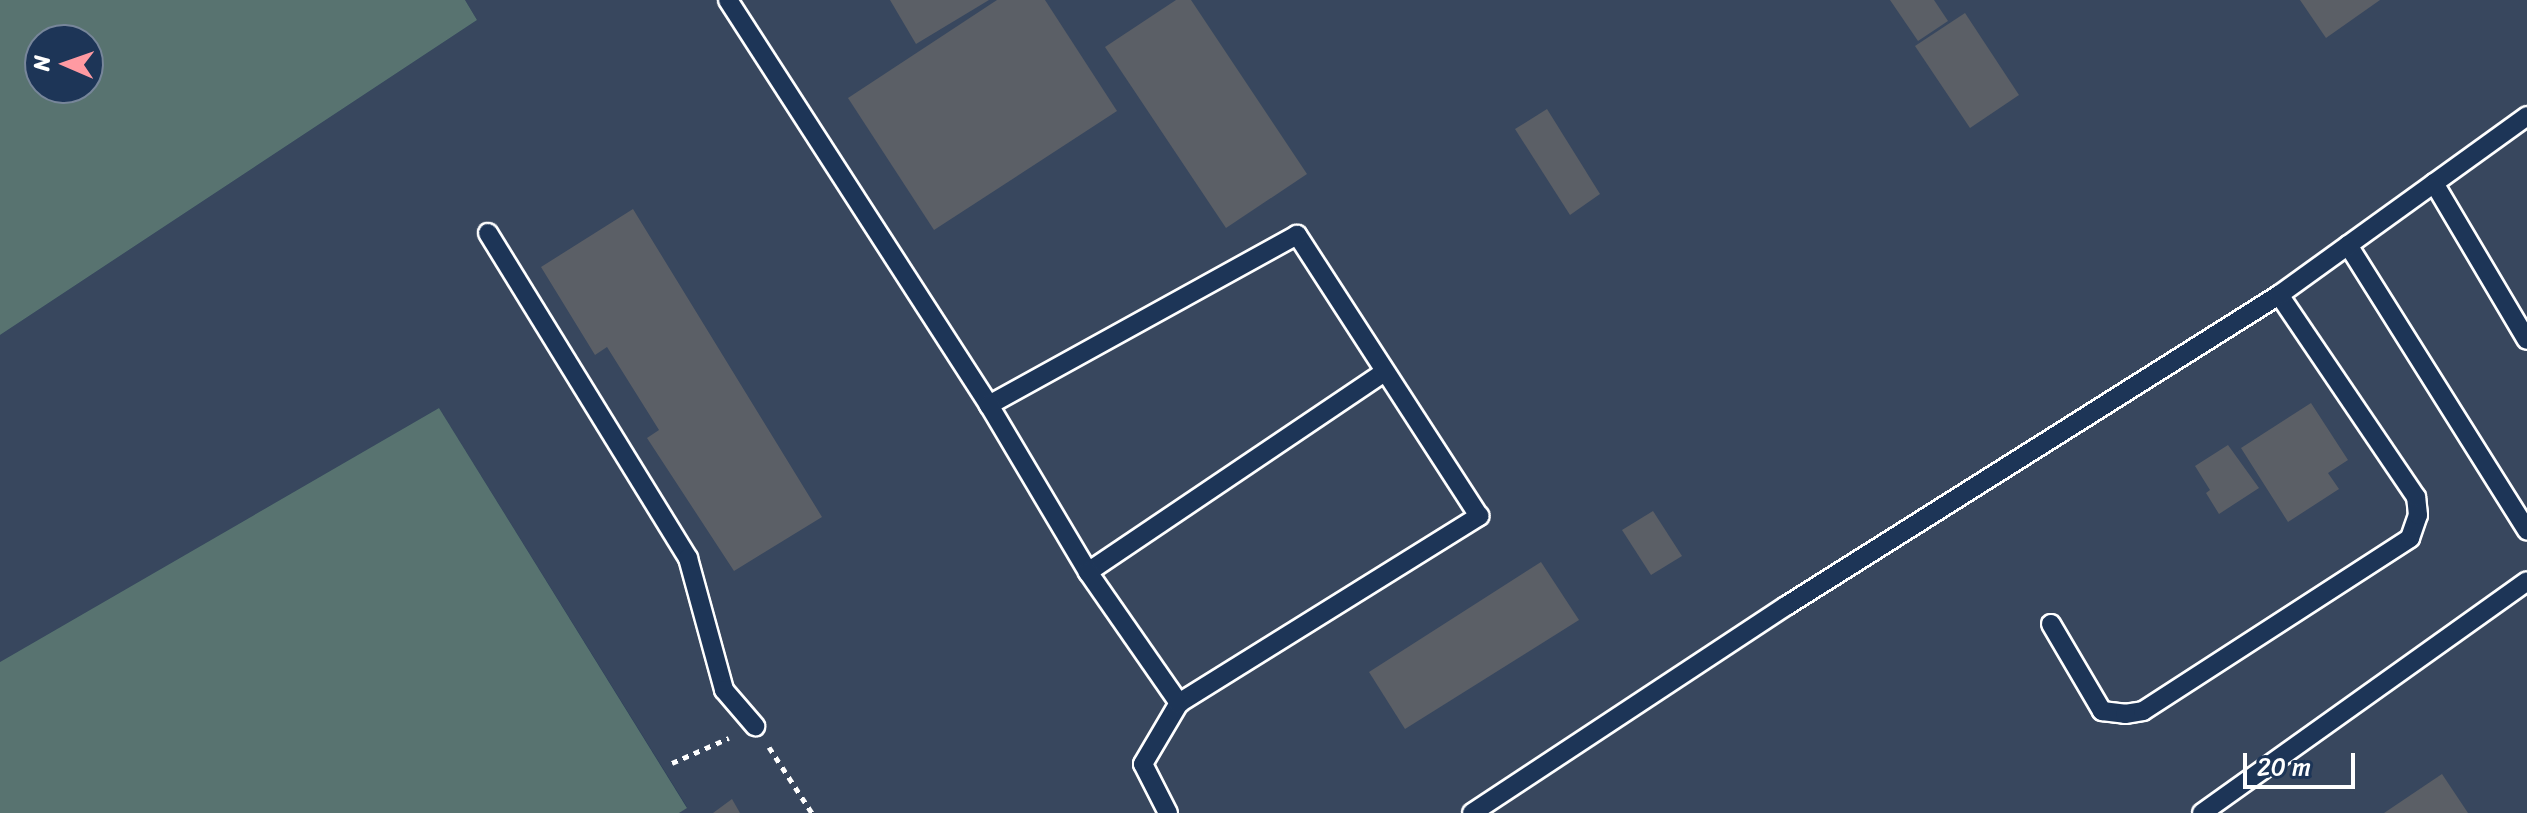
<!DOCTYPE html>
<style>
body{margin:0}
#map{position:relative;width:2527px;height:813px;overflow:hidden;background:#293d5a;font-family:Sriracha,sans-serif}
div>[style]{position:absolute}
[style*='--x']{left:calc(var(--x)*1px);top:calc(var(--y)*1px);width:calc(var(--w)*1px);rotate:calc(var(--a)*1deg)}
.built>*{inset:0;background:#38475e}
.green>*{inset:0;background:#587370}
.building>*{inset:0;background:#5b5f66}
.path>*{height:5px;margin-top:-2.5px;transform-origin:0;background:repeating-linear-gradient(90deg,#fff 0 6px,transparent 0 12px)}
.roads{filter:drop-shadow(2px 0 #fff) drop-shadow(-2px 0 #fff) drop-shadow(0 2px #fff) drop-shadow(0 -2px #fff)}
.lane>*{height:18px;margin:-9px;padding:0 9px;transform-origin:9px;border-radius:9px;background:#1d3557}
span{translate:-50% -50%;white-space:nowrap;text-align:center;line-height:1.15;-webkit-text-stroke:6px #1d3557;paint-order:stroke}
.north{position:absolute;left:24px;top:24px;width:80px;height:80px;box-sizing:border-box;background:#1d3557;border:2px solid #77869a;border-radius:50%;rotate:272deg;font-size:22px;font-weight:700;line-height:32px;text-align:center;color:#fff}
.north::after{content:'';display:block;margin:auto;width:28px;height:36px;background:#ff9aa2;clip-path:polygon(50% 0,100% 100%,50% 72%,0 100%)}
.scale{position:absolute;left:2243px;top:753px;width:112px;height:36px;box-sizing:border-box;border:4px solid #fff;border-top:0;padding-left:10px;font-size:24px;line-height:28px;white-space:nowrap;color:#fff;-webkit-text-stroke:6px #1d3557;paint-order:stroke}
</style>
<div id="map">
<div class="built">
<div style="clip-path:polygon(465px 0,2527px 0,2527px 813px,679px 813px,687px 807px,439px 408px,0 662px,0 335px,477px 20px)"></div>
</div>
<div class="green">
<div style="clip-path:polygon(evenodd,0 0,465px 0,477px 20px,0 335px,0 0,88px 40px,88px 88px,40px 88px,40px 40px,88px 40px)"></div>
<div style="clip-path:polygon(439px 408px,687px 808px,679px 813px,0 813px,0 662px)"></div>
</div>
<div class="building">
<div style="clip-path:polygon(890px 0,989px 0,916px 44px)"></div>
<div style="clip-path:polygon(997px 0,1045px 0,1117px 111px,934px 230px,848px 98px)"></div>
<div style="clip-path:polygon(1176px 0,1191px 0,1307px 174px,1226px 228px,1105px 47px)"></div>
<div style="clip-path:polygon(1890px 0,1934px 0,1948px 21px,1918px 41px)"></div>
<div style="clip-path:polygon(2300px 0,2380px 0,2326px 38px)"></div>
<div style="clip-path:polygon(1965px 13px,2019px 95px,1970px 128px,1915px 46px)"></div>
<div style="clip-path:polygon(1547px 109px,1600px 194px,1570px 215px,1515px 129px)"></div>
<div style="clip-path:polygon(633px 209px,822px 517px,734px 571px,647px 438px,659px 430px,607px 347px,595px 355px,541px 267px)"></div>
<div style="clip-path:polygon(2311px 403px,2348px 460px,2328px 473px,2339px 489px,2288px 522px,2241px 448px)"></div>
<div style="clip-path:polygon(2228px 445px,2259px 488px,2219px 514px,2206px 493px,2210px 490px,2195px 466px)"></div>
<div style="clip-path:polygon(1653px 511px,1682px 556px,1651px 575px,1622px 530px)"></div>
<div style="clip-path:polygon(1541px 562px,1579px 620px,1405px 729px,1369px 672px)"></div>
<div style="clip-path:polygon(2442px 774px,2468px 813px,2384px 813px)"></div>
<div style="clip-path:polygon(732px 799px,740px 813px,713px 813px)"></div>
</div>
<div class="path">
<div style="--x:769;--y:747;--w:79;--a:56.9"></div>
<div style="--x:672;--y:763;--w:62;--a:-23.7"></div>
</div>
<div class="roads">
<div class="lane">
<div style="--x:728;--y:0;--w:482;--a:57.2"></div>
<div style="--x:2434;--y:183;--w:182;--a:59.4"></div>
<div style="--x:488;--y:233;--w:382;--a:58.4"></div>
<div style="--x:688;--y:558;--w:137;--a:74.7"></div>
<div style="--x:724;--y:690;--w:48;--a:49.3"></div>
<div style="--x:2348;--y:245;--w:337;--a:57.9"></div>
<div style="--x:1088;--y:572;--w:356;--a:-34"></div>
<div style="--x:2051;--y:624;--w:101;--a:59.6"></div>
<div style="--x:2102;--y:711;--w:23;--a:7"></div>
<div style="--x:2125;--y:714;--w:18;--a:-9"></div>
<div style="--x:2143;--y:711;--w:318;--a:-32.9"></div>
<div style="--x:2410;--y:538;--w:24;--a:-71"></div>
<div style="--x:2418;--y:515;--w:18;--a:-96"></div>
<div style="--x:2416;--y:497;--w:244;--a:-124.1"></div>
<div style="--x:1168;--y:813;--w:55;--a:-117"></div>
<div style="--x:1143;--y:764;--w:71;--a:-59.5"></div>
<div style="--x:1179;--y:703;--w:354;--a:-31.9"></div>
<div style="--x:1479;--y:516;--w:335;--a:-122.9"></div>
<div style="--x:1297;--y:235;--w:352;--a:151.1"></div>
<div style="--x:989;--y:405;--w:194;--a:59.3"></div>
<div style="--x:1088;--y:572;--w:160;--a:55.2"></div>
<div style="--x:1472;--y:813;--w:376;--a:-33.4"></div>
<div style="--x:1786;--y:606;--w:583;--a:-32.25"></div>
<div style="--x:2279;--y:295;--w:306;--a:-35.8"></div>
<div style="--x:2202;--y:813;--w:399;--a:-35.5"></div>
</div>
</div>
<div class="north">N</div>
<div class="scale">20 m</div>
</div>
